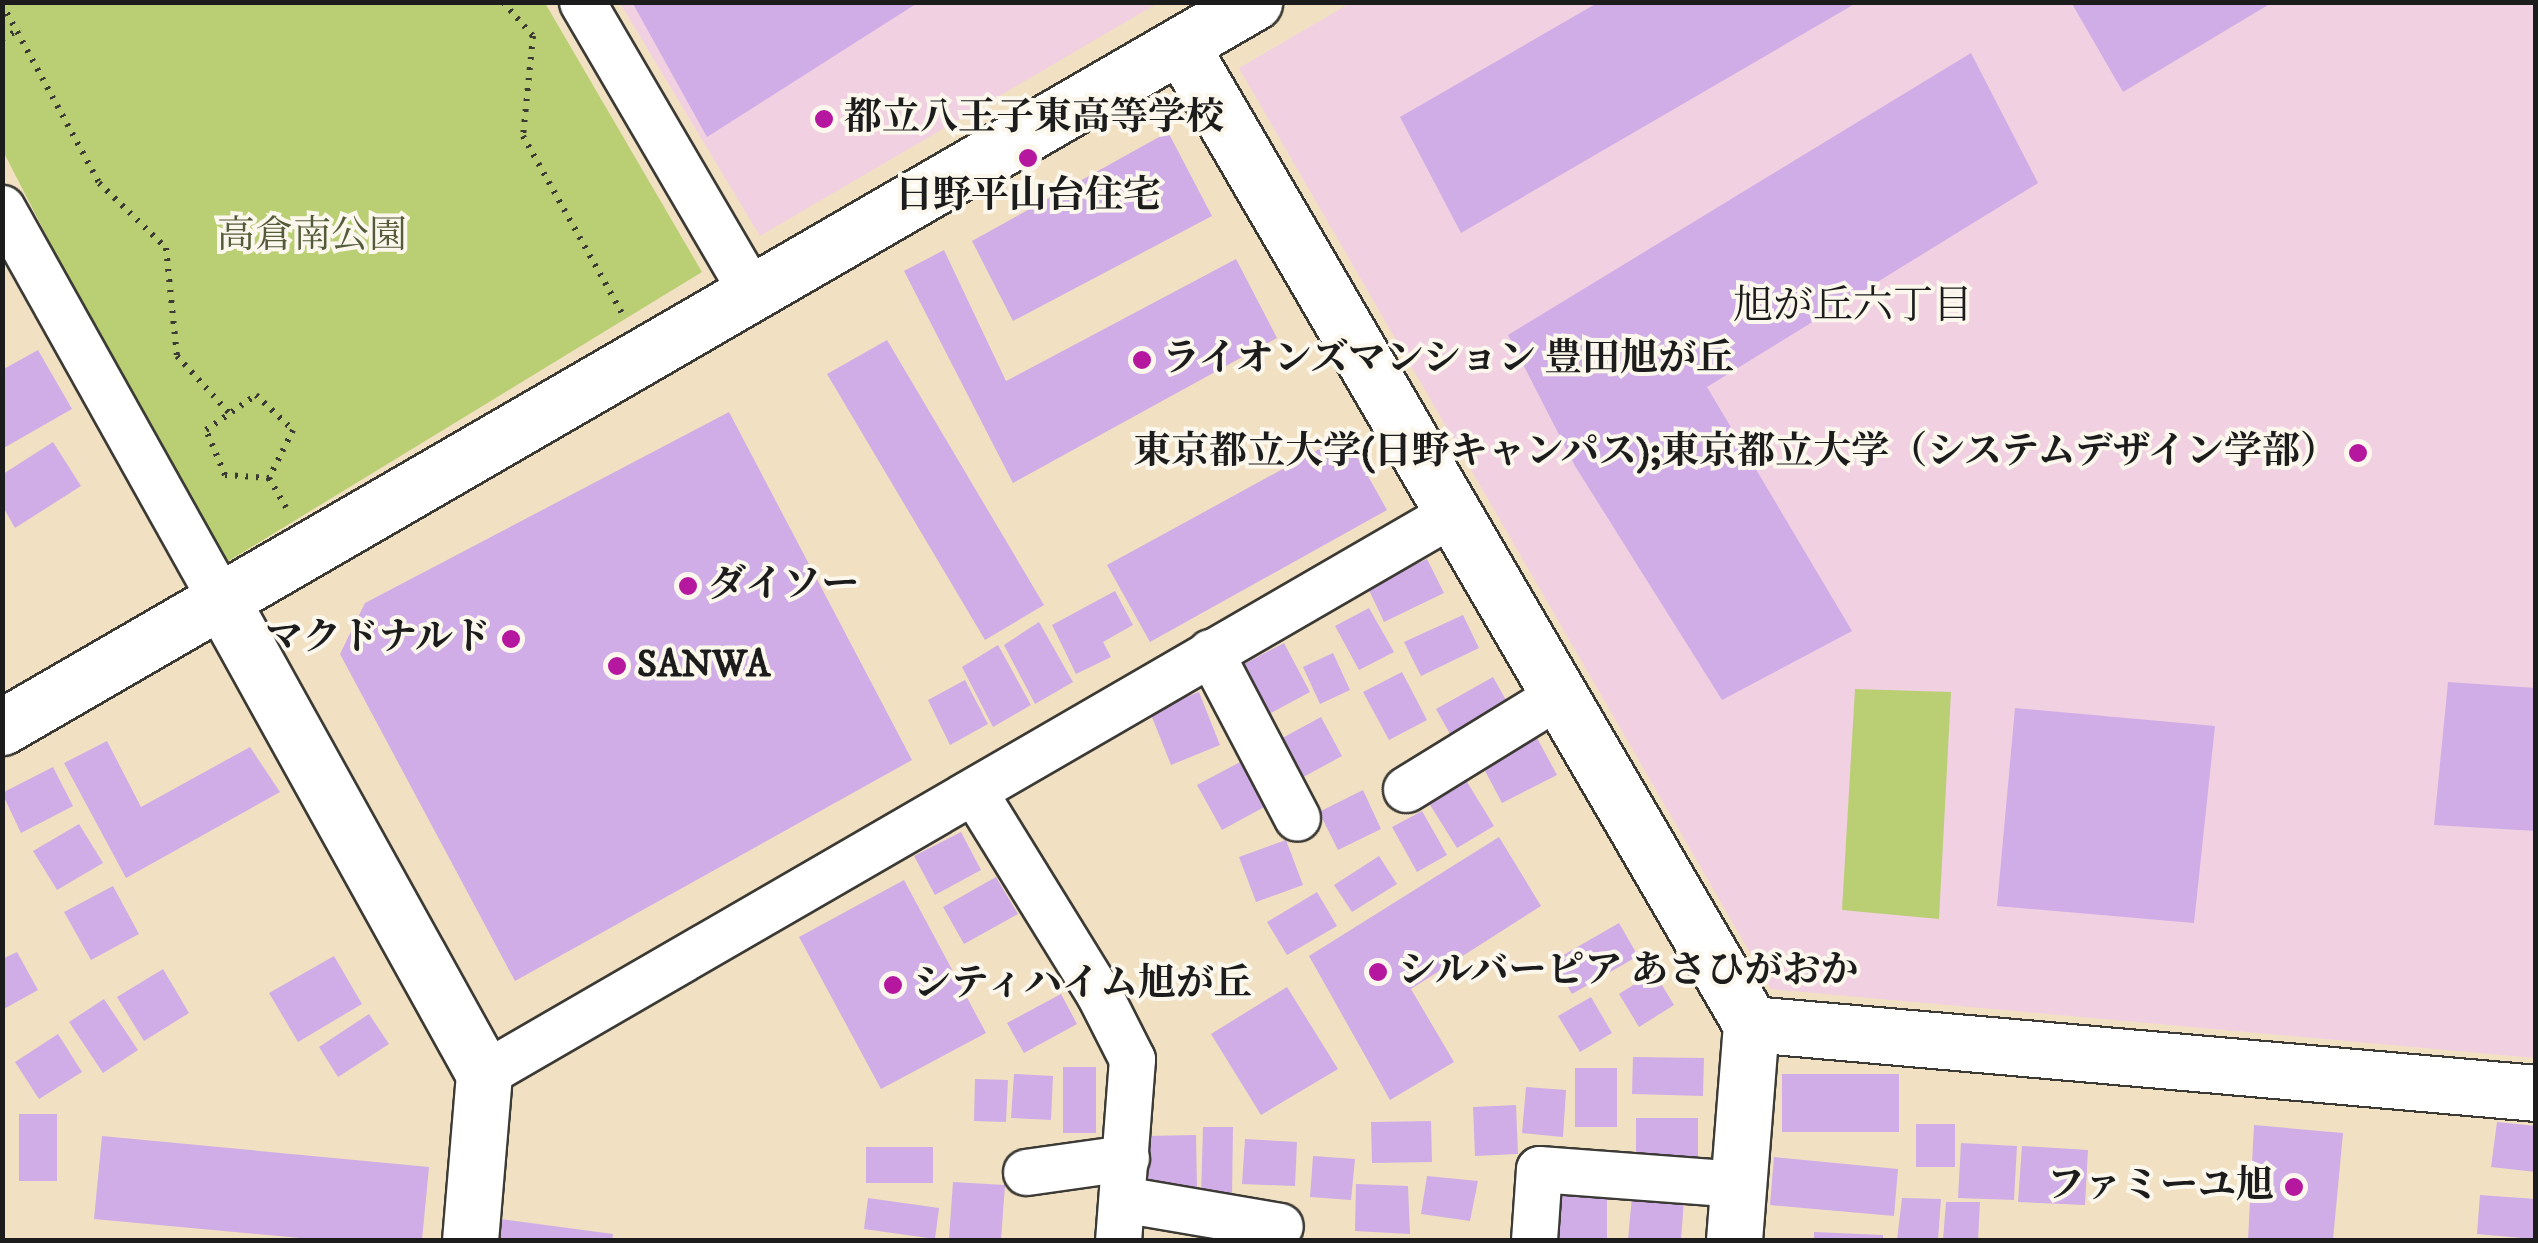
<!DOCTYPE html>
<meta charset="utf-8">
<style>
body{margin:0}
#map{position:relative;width:2538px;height:1243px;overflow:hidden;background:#f1e1c2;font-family:"IM FELL DW Pica","Noto Serif JP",serif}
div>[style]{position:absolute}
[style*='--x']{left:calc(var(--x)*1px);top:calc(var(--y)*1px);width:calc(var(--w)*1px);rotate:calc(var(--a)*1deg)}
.built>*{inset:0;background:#f1d0e2}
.green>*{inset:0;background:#bacf73}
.building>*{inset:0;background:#d0ade6}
.path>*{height:6px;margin-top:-3px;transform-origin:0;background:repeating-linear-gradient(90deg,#3c3a35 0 2.5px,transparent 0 10.5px)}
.roads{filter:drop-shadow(2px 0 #3c3a35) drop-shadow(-2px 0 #3c3a35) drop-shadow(0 2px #3c3a35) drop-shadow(0 -2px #3c3a35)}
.street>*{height:45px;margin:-22.5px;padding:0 22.5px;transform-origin:22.5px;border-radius:22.5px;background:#fff}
.secondary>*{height:55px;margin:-27.5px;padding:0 27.5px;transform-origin:27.5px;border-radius:27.5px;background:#fff}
.dots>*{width:28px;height:28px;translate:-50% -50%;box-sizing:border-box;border:5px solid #fbf7ec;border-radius:50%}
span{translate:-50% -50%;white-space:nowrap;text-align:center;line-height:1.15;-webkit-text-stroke:8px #fbf7ec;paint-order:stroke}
.poi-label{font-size:38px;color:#1c1c1c;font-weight:700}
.left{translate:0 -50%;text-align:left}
.right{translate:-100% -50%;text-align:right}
.park-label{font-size:38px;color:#535b3a}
.neighbourhood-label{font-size:40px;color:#1c1c1c}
.frame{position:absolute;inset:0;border:5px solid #1c1c1c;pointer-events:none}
</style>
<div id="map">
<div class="built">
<div style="clip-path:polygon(1352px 2px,2535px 3px,2535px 1058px,1771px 989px,1239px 68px)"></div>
<div style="clip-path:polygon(620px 3px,1158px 3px,760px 236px)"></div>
</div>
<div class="green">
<div style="clip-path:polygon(3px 3px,545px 3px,702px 272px,217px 568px,3px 151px)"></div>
<div style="clip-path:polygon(1855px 689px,1951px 692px,1939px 919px,1842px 910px)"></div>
</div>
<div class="building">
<div style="clip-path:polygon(632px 2px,919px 2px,707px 137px)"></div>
<div style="clip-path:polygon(1599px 2px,1858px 2px,1461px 233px,1400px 117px)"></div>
<div style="clip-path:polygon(2071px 2px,2273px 2px,2123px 92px)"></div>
<div style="clip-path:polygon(1971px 53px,2038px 183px,1707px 387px,1852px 631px,1722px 700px,1575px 466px,1508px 335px)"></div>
<div style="clip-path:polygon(1168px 132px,1212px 216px,1013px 321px,972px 241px)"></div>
<div style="clip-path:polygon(944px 250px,1006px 381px,1236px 259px,1277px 338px,1013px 483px,904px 271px)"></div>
<div style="clip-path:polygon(887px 340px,1044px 605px,985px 640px,827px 374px)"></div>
<div style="clip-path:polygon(38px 350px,72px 409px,2px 449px,2px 370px)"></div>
<div style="clip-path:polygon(729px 412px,912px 760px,515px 981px,340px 654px,365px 603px)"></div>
<div style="clip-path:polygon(1345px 435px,1387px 510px,1150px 642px,1107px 565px)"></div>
<div style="clip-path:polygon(53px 442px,81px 486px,15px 528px,3px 507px,3px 474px)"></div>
<div style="clip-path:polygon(1427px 559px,1444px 593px,1384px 622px,1368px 588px)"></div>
<div style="clip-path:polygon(1115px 591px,1133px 625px,1103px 642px,1111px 657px,1076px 674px,1052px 625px)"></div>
<div style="clip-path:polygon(1369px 608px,1394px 652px,1359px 670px,1335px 626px)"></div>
<div style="clip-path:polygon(1463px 615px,1479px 648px,1421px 676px,1404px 642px)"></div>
<div style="clip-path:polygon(1039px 622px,1073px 682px,1035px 704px,1004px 645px)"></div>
<div style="clip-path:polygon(1284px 643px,1310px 692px,1267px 715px,1240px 666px)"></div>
<div style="clip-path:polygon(998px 645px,1031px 705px,993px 727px,962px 667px)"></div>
<div style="clip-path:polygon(1333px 653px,1350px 690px,1320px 704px,1303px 667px)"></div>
<div style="clip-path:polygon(1402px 672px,1427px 720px,1389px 740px,1363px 692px)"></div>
<div style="clip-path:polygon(1493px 677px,1511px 709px,1454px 741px,1436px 709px)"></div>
<div style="clip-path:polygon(965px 680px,988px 724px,950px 745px,928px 700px)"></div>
<div style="clip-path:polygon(2448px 682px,2536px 688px,2536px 831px,2434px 825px)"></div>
<div style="clip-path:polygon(1199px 692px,1220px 745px,1171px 765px,1150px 712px)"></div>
<div style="clip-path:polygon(2015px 708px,2215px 726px,2194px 923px,1997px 906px)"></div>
<div style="clip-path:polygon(1321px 717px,1342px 756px,1296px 781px,1275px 742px)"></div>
<div style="clip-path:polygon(1537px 738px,1557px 775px,1502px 803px,1483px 767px)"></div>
<div style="clip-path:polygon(107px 741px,141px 807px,250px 747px,280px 792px,126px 878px,64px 763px)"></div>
<div style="clip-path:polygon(1242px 761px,1266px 806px,1222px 830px,1197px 785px)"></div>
<div style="clip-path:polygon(53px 767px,73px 806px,21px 833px,2px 793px)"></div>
<div style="clip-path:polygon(1464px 777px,1494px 826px,1457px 848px,1427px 800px)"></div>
<div style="clip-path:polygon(1363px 790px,1381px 829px,1338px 850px,1319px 812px)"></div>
<div style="clip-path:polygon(1422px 811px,1447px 855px,1417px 872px,1392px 827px)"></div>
<div style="clip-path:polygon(79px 824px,103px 863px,57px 890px,33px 851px)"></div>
<div style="clip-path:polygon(961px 832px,981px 870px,935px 895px,914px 856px)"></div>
<div style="clip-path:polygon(1499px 837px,1541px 906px,1411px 989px,1454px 1062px,1390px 1100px,1309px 956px)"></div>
<div style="clip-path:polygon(1286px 840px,1303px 885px,1256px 902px,1239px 857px)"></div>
<div style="clip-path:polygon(1379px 856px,1397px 884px,1352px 912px,1334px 885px)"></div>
<div style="clip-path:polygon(996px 877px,1018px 914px,964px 944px,943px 907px)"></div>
<div style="clip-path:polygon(904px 880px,986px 1033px,881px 1089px,799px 937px)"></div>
<div style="clip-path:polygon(113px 886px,139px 934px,91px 960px,64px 912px)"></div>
<div style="clip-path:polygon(1317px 892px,1337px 926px,1287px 955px,1267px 922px)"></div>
<div style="clip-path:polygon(1619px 923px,1638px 956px,1572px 994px,1553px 961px)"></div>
<div style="clip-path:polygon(17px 952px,38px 990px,2px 1010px,2px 959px)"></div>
<div style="clip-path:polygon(334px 956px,362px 1004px,298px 1042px,269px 993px)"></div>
<div style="clip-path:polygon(163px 969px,189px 1013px,144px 1041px,117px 997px)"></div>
<div style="clip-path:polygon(1654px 972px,1674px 1005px,1639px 1027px,1619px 994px)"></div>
<div style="clip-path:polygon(1287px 987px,1338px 1069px,1261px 1115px,1211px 1034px)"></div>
<div style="clip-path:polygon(1061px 994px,1077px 1024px,1024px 1053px,1007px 1023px)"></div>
<div style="clip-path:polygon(1591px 997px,1612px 1033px,1580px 1052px,1558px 1016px)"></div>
<div style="clip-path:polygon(104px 999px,138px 1050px,103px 1073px,69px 1022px)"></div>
<div style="clip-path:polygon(369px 1014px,389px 1044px,338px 1077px,319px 1047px)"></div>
<div style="clip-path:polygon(58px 1034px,82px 1072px,39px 1099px,15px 1062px)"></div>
<div style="clip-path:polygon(1633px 1057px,1704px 1058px,1703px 1096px,1632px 1094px)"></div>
<div style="clip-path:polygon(1063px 1067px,1096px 1067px,1096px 1133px,1063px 1133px)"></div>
<div style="clip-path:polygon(1575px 1068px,1617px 1068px,1617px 1127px,1575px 1127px)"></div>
<div style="clip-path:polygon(1014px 1074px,1053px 1076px,1051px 1120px,1011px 1118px)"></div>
<div style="clip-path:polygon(1782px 1074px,1899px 1074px,1899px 1132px,1782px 1132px)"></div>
<div style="clip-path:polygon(975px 1079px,1008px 1080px,1006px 1122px,974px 1121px)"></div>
<div style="clip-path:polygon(1526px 1087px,1566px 1090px,1563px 1137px,1522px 1133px)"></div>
<div style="clip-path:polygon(1516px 1105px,1518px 1154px,1475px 1156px,1473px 1107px)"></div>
<div style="clip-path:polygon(19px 1114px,57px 1114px,57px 1181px,19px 1181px)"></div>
<div style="clip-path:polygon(1636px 1118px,1698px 1118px,1698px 1161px,1636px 1161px)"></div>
<div style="clip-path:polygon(1431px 1121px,1432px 1162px,1372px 1163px,1371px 1122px)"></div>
<div style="clip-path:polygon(2497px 1122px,2536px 1126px,2536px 1172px,2491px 1167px)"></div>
<div style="clip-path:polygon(1916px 1124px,1955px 1124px,1955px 1167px,1916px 1167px)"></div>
<div style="clip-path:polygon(2254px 1125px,2343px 1133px,2333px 1240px,2248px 1240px)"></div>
<div style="clip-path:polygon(1203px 1127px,1233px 1127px,1232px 1197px,1201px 1197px)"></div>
<div style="clip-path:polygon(1196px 1135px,1197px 1187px,1148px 1189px,1148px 1136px)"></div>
<div style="clip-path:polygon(102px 1136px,429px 1167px,422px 1240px,322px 1240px,94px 1219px)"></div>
<div style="clip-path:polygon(1245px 1139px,1297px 1142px,1295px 1186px,1242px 1184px)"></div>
<div style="clip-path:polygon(1961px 1143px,2017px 1146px,2014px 1200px,1958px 1198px)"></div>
<div style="clip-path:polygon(2022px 1146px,2088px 1150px,2085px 1205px,2018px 1202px)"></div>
<div style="clip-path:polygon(866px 1147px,933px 1147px,933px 1183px,866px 1183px)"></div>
<div style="clip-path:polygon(1313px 1156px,1355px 1159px,1351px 1200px,1310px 1197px)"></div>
<div style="clip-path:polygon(1774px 1157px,1898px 1169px,1894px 1216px,1770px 1205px)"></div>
<div style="clip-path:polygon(1427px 1176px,1478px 1181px,1470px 1221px,1421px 1214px)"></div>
<div style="clip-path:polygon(953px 1182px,1005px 1185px,1001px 1240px,949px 1239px)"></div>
<div style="clip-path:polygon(1356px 1184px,1408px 1186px,1410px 1234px,1355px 1231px)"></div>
<div style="clip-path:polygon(1549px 1187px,1607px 1187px,1607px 1240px,1549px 1240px)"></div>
<div style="clip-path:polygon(2480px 1195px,2536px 1199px,2533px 1239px,2477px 1234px)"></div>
<div style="clip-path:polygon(1632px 1196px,1684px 1200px,1681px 1240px,1628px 1240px)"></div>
<div style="clip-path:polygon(868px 1198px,939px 1208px,935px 1239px,864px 1229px)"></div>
<div style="clip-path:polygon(1902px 1198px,1941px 1199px,1938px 1240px,1897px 1240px)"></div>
<div style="clip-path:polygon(1946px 1202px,1980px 1202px,1978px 1240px,1943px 1240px)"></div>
<div style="clip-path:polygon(501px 1219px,613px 1234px,612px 1240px,498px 1240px)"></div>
<div style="clip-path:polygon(1814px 1232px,1883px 1235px,1883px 1240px,1814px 1240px)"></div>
</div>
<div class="path">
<div style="--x:503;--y:2;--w:45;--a:48.6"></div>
<div style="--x:533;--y:36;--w:100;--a:95.7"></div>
<div style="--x:523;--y:136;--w:203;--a:60.8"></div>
<div style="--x:2;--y:4;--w:204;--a:61.5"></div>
<div style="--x:99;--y:183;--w:93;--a:44.1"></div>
<div style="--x:166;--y:248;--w:109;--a:84.2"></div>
<div style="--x:177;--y:356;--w:79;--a:47.6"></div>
<div style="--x:2;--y:39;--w:21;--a:-29"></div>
<div style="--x:256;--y:395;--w:51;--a:43.4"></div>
<div style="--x:293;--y:430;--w:54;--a:116.6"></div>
<div style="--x:269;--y:478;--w:44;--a:-176.1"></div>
<div style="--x:225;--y:475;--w:49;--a:-112.9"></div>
<div style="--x:206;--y:430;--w:61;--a:-35"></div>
<div style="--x:269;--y:478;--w:34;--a:60"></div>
</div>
<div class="roads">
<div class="street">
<div style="--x:582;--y:2;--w:335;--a:59.7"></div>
<div style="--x:2;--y:208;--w:455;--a:60.8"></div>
<div style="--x:1210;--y:652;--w:187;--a:62.3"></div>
<div style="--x:1406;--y:789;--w:180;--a:-31.6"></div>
<div style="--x:976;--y:795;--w:234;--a:58.3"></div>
<div style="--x:1099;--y:994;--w:73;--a:63.1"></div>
<div style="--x:1132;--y:1059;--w:182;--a:94.4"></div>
<div style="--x:484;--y:1074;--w:1120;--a:-30.07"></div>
<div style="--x:1026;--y:1172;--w:101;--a:-8"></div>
<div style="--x:1122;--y:1199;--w:160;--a:9.7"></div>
<div style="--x:1534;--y:1240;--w:71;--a:-86"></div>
<div style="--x:1539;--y:1169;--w:200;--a:4.3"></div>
</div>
<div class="secondary">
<div style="--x:1181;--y:46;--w:1132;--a:59.77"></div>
<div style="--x:1751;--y:1024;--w:217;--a:94.5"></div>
<div style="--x:224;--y:605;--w:536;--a:61"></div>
<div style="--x:484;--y:1074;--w:167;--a:94.8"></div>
<div style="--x:2;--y:727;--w:1447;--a:-30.07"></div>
<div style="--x:1751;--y:1024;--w:788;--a:5.02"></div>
</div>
</div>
<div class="dots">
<div style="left:824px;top:119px;background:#b5179e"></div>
<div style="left:1028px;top:158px;background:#b5179e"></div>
<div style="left:1142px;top:360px;background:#b5179e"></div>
<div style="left:2358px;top:453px;background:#b5179e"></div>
<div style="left:688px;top:586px;background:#b5179e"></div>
<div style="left:511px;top:639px;background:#b5179e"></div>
<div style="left:617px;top:666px;background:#b5179e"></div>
<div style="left:1378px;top:972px;background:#b5179e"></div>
<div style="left:893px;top:985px;background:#b5179e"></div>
<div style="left:2294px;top:1187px;background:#b5179e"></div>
</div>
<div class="poi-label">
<span class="left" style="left:844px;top:119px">都立八王子東高等学校</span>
<span style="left:1028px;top:197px">日野平山台住宅</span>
<span class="left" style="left:1162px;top:360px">ライオンズマンション 豊田旭が丘</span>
<span class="right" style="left:2338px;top:453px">東京都立大学(日野キャンパス);東京都立大学（システムデザイン学部）</span>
<span class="left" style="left:708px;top:586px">ダイソー</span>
<span class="right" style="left:491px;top:639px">マクドナルド</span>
<span class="left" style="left:637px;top:666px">SANWA</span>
<span class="left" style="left:1398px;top:972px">シルバーピア あさひがおか</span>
<span class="left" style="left:913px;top:985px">シティハイム旭が丘</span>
<span class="right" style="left:2274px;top:1187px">ファミーユ旭</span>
</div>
<div class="park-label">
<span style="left:312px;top:237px">高倉南公園</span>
</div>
<div class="neighbourhood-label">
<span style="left:1853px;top:307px">旭が丘六丁目</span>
</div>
<div class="frame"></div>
</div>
